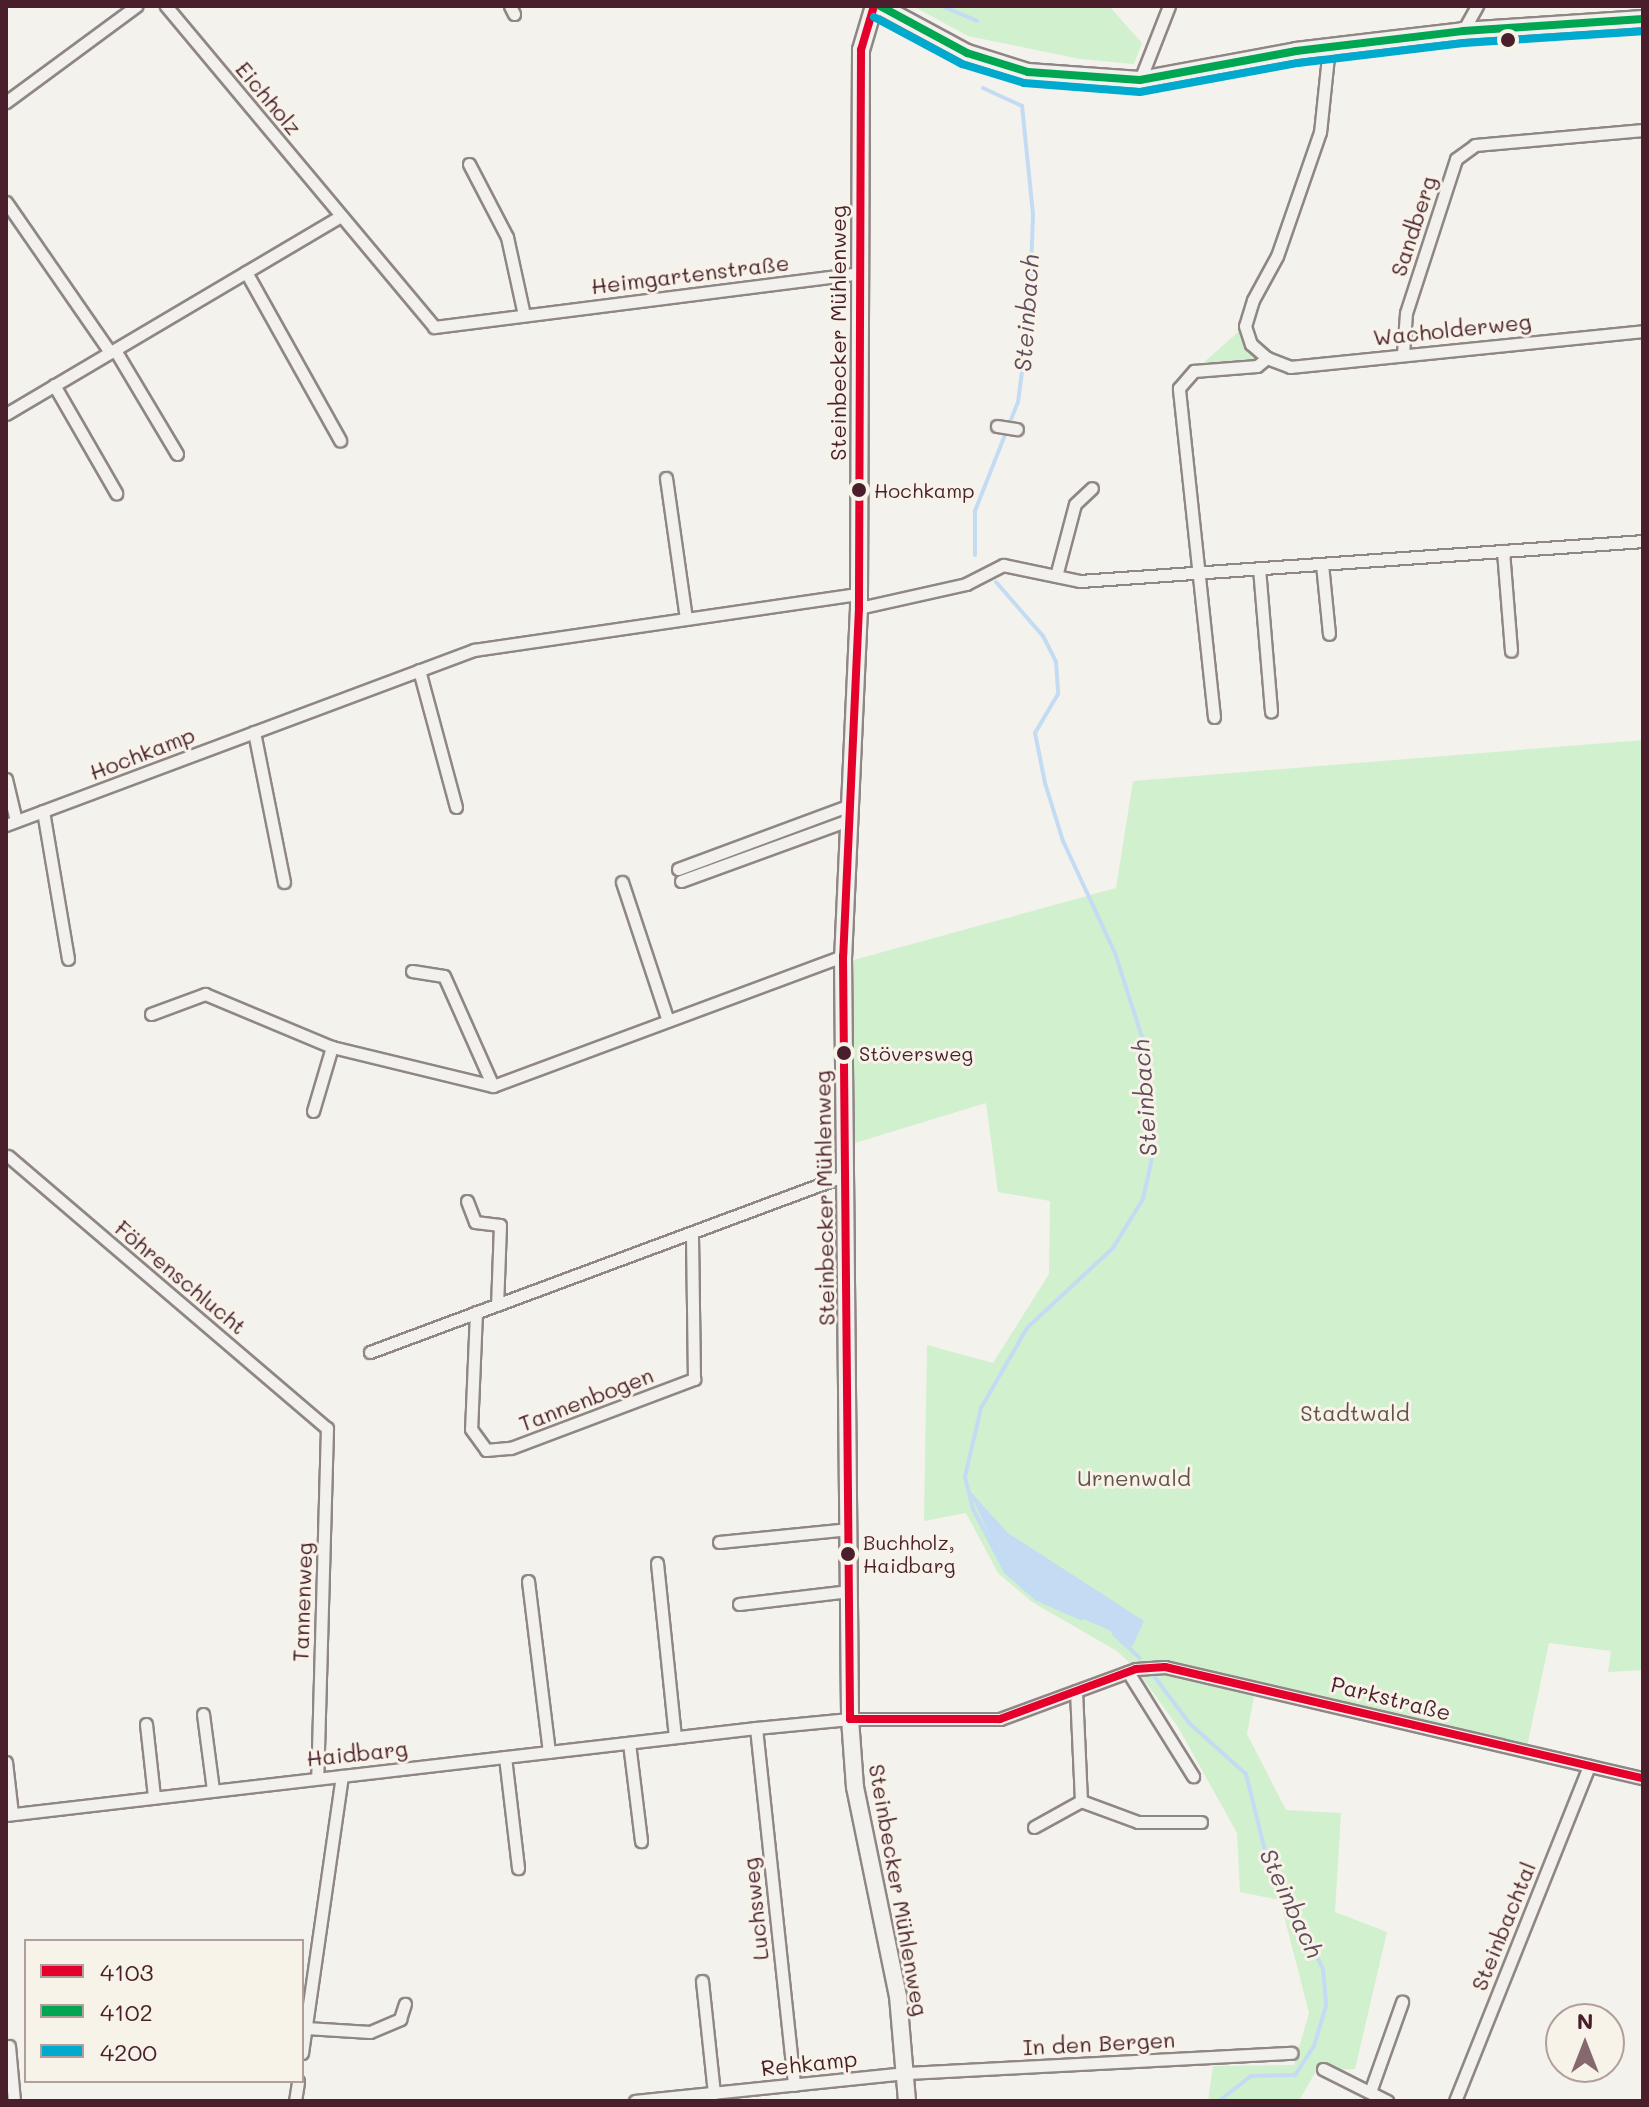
<!DOCTYPE html>
<meta charset="utf-8">
<style>
body{margin:0}
#map{position:relative;width:1649px;height:2107px;overflow:hidden;background:#f4f2ec;font-family:Mali,sans-serif}
div>[style]{position:absolute}
[style*='--x']{left:calc(var(--x)*1px);top:calc(var(--y)*1px);width:calc(var(--w)*1px);rotate:calc(var(--a)*1deg)}
.green>*{inset:0;background:#d1f0cd}
.water>*{inset:0;background:#c3dcf3}
.stream>*{height:4px;margin:-2px;padding:0 2px;transform-origin:2px;border-radius:2px;background:#c3dcf3}
.roads{filter:drop-shadow(2px 0 #8f8685) drop-shadow(-2px 0 #8f8685) drop-shadow(0 2px #8f8685) drop-shadow(0 -2px #8f8685)}
.street>*{height:11px;margin:-5.5px;padding:0 5.5px;transform-origin:5.5px;border-radius:5.5px;background:#f2f1ed}
.secondary>*{height:16px;margin:-8px;padding:0 8px;transform-origin:8px;border-radius:8px;background:#f2f1ed}
.bus-1>*{height:8px;margin:-4px;padding:0 4px;transform-origin:4px;border-radius:4px;background:#e4002b}
.bus-2>*{height:8px;margin:-4px;padding:0 4px;transform-origin:4px;border-radius:4px;background:#00a651}
.bus-3>*{height:8px;margin:-4px;padding:0 4px;transform-origin:4px;border-radius:4px;background:#00a9ce}
.dots>*{width:22px;height:22px;translate:-50% -50%;box-sizing:border-box;border:4px solid #f7f3e8;border-radius:50%}
span{translate:-50% -50%;white-space:nowrap;text-align:center;line-height:1.15;-webkit-text-stroke:6px #f7f3e8;paint-order:stroke}
.bus-label{font-size:20px;color:#4a1f2b}
.left{translate:0 -50%;text-align:left}
.street-label{font-size:22px;color:#4a1f2b}
.park-label{font-size:22px;color:#64534d}
.water-label{font-size:24px;color:#634c5e;font-style:italic}
.frame{position:absolute;inset:0;border:8px solid #4a1f2b;pointer-events:none}
.legend{position:absolute;left:24px;top:1939px;width:280px;height:144px;box-sizing:border-box;background:#f7f3e8;border:2px solid #b29e9c;margin:0;padding:10px 14px;list-style:none;font-size:24px;color:#4a1f2b}
.legend li{display:flex;align-items:center;gap:16px;height:40px}
.legend b{width:40px;border:2px solid #b29e9c}
.north{position:absolute;left:1545px;top:2003px;width:80px;height:80px;box-sizing:border-box;background:#f7f3e8;border:2px solid #b29e9c;border-radius:50%;rotate:0deg;font-size:22px;font-weight:700;line-height:32px;text-align:center;color:#4a1f2b}
.north::after{content:'';display:block;margin:auto;width:28px;height:36px;background:#86696f;clip-path:polygon(50% 0,100% 100%,50% 72%,0 100%)}
</style>
<div id="map">
<div class="green">
<div style="clip-path:polygon(913px 6px,1109px 6px,1142px 43px,1134px 64px,1080px 59px,968px 36px)"></div>
<div style="clip-path:polygon(1245px 326px,1267px 358px,1257px 366px,1194px 371px)"></div>
<div style="clip-path:polygon(1643px 740px,1643px 1670px,1608px 1672px,1611px 1651px,1549px 1643px,1526px 1751px,1256px 1686px,1247px 1734px,1286px 1810px,1341px 1813px,1335px 1912px,1387px 1932px,1355px 2069px,1316px 2071px,1299px 2101px,1208px 2101px,1213px 2066px,1294px 2065px,1309px 2013px,1280px 1900px,1240px 1892px,1237px 1833px,1178px 1727px,1136px 1669px,1117px 1651px,1032px 1602px,998px 1573px,966px 1513px,924px 1521px,927px 1345px,993px 1363px,1049px 1274px,1050px 1201px,998px 1192px,986px 1103px,845px 1146px,850px 961px,1116px 888px,1133px 781px)"></div>
</div>
<div class="water">
<div style="clip-path:polygon(968px 1489px,1008px 1533px,1144px 1621px,1132px 1647px,1109px 1630px,1037px 1599px,1006px 1572px)"></div>
</div>
<div class="stream">
<div style="--x:942;--y:6;--w:38;--a:23"></div>
<div style="--x:975;--y:555;--w:44;--a:-90"></div>
<div style="--x:975;--y:511;--w:117;--a:-68.5"></div>
<div style="--x:1018;--y:402;--w:83;--a:-82.4"></div>
<div style="--x:1029;--y:320;--w:106;--a:-87.8"></div>
<div style="--x:1033;--y:214;--w:109;--a:-95.8"></div>
<div style="--x:1022;--y:106;--w:43;--a:-155.2"></div>
<div style="--x:996;--y:582;--w:72;--a:49"></div>
<div style="--x:1043;--y:636;--w:29;--a:63"></div>
<div style="--x:1056;--y:662;--w:32;--a:86"></div>
<div style="--x:1058;--y:694;--w:45;--a:120.5"></div>
<div style="--x:1035;--y:733;--w:51;--a:78.7"></div>
<div style="--x:1045;--y:783;--w:61;--a:72.8"></div>
<div style="--x:1063;--y:841;--w:123;--a:65.1"></div>
<div style="--x:1115;--y:953;--w:91;--a:72.2"></div>
<div style="--x:1143;--y:1040;--w:53;--a:92.2"></div>
<div style="--x:1141;--y:1093;--w:57;--a:76.9"></div>
<div style="--x:1154;--y:1149;--w:51;--a:102.4"></div>
<div style="--x:1143;--y:1199;--w:57;--a:121.5"></div>
<div style="--x:1113;--y:1248;--w:117;--a:137.1"></div>
<div style="--x:1027;--y:1328;--w:92;--a:119.9"></div>
<div style="--x:981;--y:1408;--w:71;--a:103.1"></div>
<div style="--x:965;--y:1477;--w:33;--a:76"></div>
<div style="--x:973;--y:1509;--w:71;--a:62.4"></div>
<div style="--x:1006;--y:1572;--w:41;--a:41.1"></div>
<div style="--x:1037;--y:1599;--w:48;--a:23.4"></div>
<div style="--x:1114;--y:1634;--w:35;--a:43"></div>
<div style="--x:1154;--y:1676;--w:59;--a:53.3"></div>
<div style="--x:1189;--y:1723;--w:76;--a:41.8"></div>
<div style="--x:1246;--y:1774;--w:83;--a:76.1"></div>
<div style="--x:1266;--y:1855;--w:127;--a:63.4"></div>
<div style="--x:1323;--y:1969;--w:37;--a:85"></div>
<div style="--x:1326;--y:2006;--w:42;--a:106.7"></div>
<div style="--x:1314;--y:2046;--w:35;--a:123"></div>
<div style="--x:1295;--y:2075;--w:44;--a:178.7"></div>
<div style="--x:1251;--y:2076;--w:41;--a:142"></div>
</div>
<div class="roads">
<div class="street">
<div style="--x:166;--y:6;--w:418;--a:50.1"></div>
<div style="--x:434;--y:327;--w:429;--a:-7.2"></div>
<div style="--x:510;--y:6;--w:9;--a:63"></div>
<div style="--x:1463;--y:31;--w:29;--a:-61"></div>
<div style="--x:1329;--y:47;--w:85;--a:96"></div>
<div style="--x:1320;--y:132;--w:131;--a:109.1"></div>
<div style="--x:1277;--y:256;--w:50;--a:118.6"></div>
<div style="--x:1253;--y:300;--w:27;--a:107"></div>
<div style="--x:1245;--y:326;--w:19;--a:72"></div>
<div style="--x:1251;--y:344;--w:21;--a:41"></div>
<div style="--x:1267;--y:358;--w:25;--a:21"></div>
<div style="--x:1290;--y:367;--w:355;--a:-5.8"></div>
<div style="--x:1140;--y:80;--w:79;--a:-68.6"></div>
<div style="--x:6;--y:102;--w:162;--a:-36.4"></div>
<div style="--x:469;--y:164;--w:82;--a:62.5"></div>
<div style="--x:507;--y:237;--w:80;--a:77.7"></div>
<div style="--x:6;--y:202;--w:183;--a:55.3"></div>
<div style="--x:246;--y:272;--w:193;--a:60.8"></div>
<div style="--x:115;--y:350;--w:121;--a:59.2"></div>
<div style="--x:1403;--y:354;--w:41;--a:-85.8"></div>
<div style="--x:1406;--y:313;--w:162;--a:-72"></div>
<div style="--x:1456;--y:159;--w:24;--a:-36"></div>
<div style="--x:1475;--y:145;--w:169;--a:-5.1"></div>
<div style="--x:54;--y:385;--w:125;--a:60.1"></div>
<div style="--x:6;--y:414;--w:389;--a:-30.6"></div>
<div style="--x:997;--y:426;--w:20;--a:9"></div>
<div style="--x:666;--y:478;--w:142;--a:81.9"></div>
<div style="--x:1503;--y:551;--w:100;--a:85.4"></div>
<div style="--x:1322;--y:564;--w:70;--a:84.3"></div>
<div style="--x:1259;--y:568;--w:144;--a:85.2"></div>
<div style="--x:1056;--y:576;--w:74;--a:-75.2"></div>
<div style="--x:1075;--y:504;--w:23;--a:-43"></div>
<div style="--x:859;--y:608;--w:110;--a:-12.6"></div>
<div style="--x:966;--y:584;--w:42;--a:-27.2"></div>
<div style="--x:1003;--y:565;--w:79;--a:11.7"></div>
<div style="--x:1080;--y:581;--w:564;--a:-4.06"></div>
<div style="--x:419;--y:670;--w:142;--a:74.9"></div>
<div style="--x:1214;--y:717;--w:331;--a:-96.1"></div>
<div style="--x:1179;--y:388;--w:23;--a:-49"></div>
<div style="--x:1194;--y:371;--w:63;--a:-4.5"></div>
<div style="--x:1257;--y:366;--w:13;--a:-39"></div>
<div style="--x:254;--y:732;--w:153;--a:78.7"></div>
<div style="--x:6;--y:779;--w:43;--a:76.6"></div>
<div style="--x:43;--y:811;--w:150;--a:80.4"></div>
<div style="--x:6;--y:825;--w:500;--a:-20.5"></div>
<div style="--x:474;--y:650;--w:389;--a:-8.3"></div>
<div style="--x:678;--y:869;--w:184;--a:-20.4"></div>
<div style="--x:681;--y:881;--w:181;--a:-20"></div>
<div style="--x:622;--y:882;--w:146;--a:71.7"></div>
<div style="--x:412;--y:971;--w:32;--a:9"></div>
<div style="--x:444;--y:976;--w:120;--a:66"></div>
<div style="--x:151;--y:1014;--w:58;--a:-20.3"></div>
<div style="--x:205;--y:994;--w:138;--a:22.7"></div>
<div style="--x:332;--y:1047;--w:166;--a:13.6"></div>
<div style="--x:493;--y:1086;--w:373;--a:-20.4"></div>
<div style="--x:313;--y:1111;--w:67;--a:-73.5"></div>
<div style="--x:8;--y:1156;--w:419;--a:40.5"></div>
<div style="--x:327;--y:1428;--w:349;--a:91.6"></div>
<div style="--x:467;--y:1201;--w:22;--a:69"></div>
<div style="--x:475;--y:1222;--w:25;--a:7"></div>
<div style="--x:500;--y:1225;--w:80;--a:92.1"></div>
<div style="--x:476;--y:1312;--w:117;--a:92.4"></div>
<div style="--x:471;--y:1429;--w:26;--a:54"></div>
<div style="--x:486;--y:1450;--w:25;--a:-5"></div>
<div style="--x:511;--y:1448;--w:196;--a:-20.7"></div>
<div style="--x:694;--y:1379;--w:146;--a:-90.8"></div>
<div style="--x:370;--y:1352;--w:508;--a:-20.4"></div>
<div style="--x:719;--y:1542;--w:131;--a:-5.7"></div>
<div style="--x:657;--y:1563;--w:175;--a:84.1"></div>
<div style="--x:528;--y:1581;--w:172;--a:83"></div>
<div style="--x:739;--y:1604;--w:111;--a:-6.7"></div>
<div style="--x:1128;--y:1672;--w:123;--a:58"></div>
<div style="--x:1076;--y:1691;--w:110;--a:87.4"></div>
<div style="--x:203;--y:1714;--w:77;--a:82.5"></div>
<div style="--x:146;--y:1724;--w:73;--a:83.7"></div>
<div style="--x:756;--y:1728;--w:359;--a:83.9"></div>
<div style="--x:629;--y:1743;--w:99;--a:83"></div>
<div style="--x:505;--y:1757;--w:112;--a:83.3"></div>
<div style="--x:6;--y:1762;--w:52;--a:83.4"></div>
<div style="--x:6;--y:1815;--w:755;--a:-6.62"></div>
<div style="--x:756;--y:1728;--w:94;--a:-5.5"></div>
<div style="--x:850;--y:1719;--w:150;--a:0"></div>
<div style="--x:1000;--y:1719;--w:145;--a:-20.2"></div>
<div style="--x:1136;--y:1669;--w:29;--a:-4"></div>
<div style="--x:1165;--y:1667;--w:491;--a:13.1"></div>
<div style="--x:1034;--y:1827;--w:54;--a:-29"></div>
<div style="--x:1081;--y:1801;--w:61;--a:20.2"></div>
<div style="--x:1138;--y:1822;--w:63;--a:0"></div>
<div style="--x:702;--y:1981;--w:113;--a:83.9"></div>
<div style="--x:306;--y:2028;--w:64;--a:3.6"></div>
<div style="--x:370;--y:2032;--w:33;--a:-23"></div>
<div style="--x:400;--y:2019;--w:16;--a:-72"></div>
<div style="--x:9;--y:2046;--w:55;--a:84.8"></div>
<div style="--x:302;--y:2053;--w:280;--a:-81.8"></div>
<div style="--x:1323;--y:2069;--w:72;--a:26.6"></div>
<div style="--x:1370;--y:2092;--w:96;--a:-70.4"></div>
<div style="--x:295;--y:2101;--w:20;--a:-81"></div>
<div style="--x:635;--y:2101;--w:274;--a:-5.9"></div>
<div style="--x:908;--y:2073;--w:384;--a:-3"></div>
<div style="--x:1455;--y:2101;--w:361;--a:-68.2"></div>
</div>
<div class="secondary">
<div style="--x:874;--y:6;--w:46;--a:106.5"></div>
<div style="--x:861;--y:50;--w:558;--a:90.21"></div>
<div style="--x:859;--y:608;--w:348;--a:92.6"></div>
<div style="--x:843;--y:956;--w:763;--a:89.47"></div>
<div style="--x:850;--y:1719;--w:68;--a:85.8"></div>
<div style="--x:855;--y:1787;--w:213;--a:78.4"></div>
<div style="--x:898;--y:1996;--w:105;--a:85.1"></div>
<div style="--x:880;--y:6;--w:99;--a:28.4"></div>
<div style="--x:967;--y:53;--w:64;--a:17.3"></div>
<div style="--x:1028;--y:72;--w:112;--a:4.1"></div>
<div style="--x:1140;--y:80;--w:159;--a:-10.5"></div>
<div style="--x:1296;--y:51;--w:168;--a:-6.8"></div>
<div style="--x:1463;--y:31;--w:180;--a:-3.8"></div>
</div>
</div>
<div class="bus-1">
<div style="--x:874;--y:6;--w:46;--a:106.5"></div>
<div style="--x:861;--y:50;--w:558;--a:90.21"></div>
<div style="--x:859;--y:608;--w:348;--a:92.6"></div>
<div style="--x:843;--y:956;--w:763;--a:89.47"></div>
<div style="--x:850;--y:1719;--w:150;--a:0"></div>
<div style="--x:1000;--y:1719;--w:145;--a:-20.2"></div>
<div style="--x:1136;--y:1669;--w:29;--a:-4"></div>
<div style="--x:1165;--y:1667;--w:491;--a:13.1"></div>
</div>
<div class="bus-2">
<div style="--x:880;--y:6;--w:99;--a:28.4"></div>
<div style="--x:967;--y:53;--w:64;--a:17.3"></div>
<div style="--x:1028;--y:72;--w:112;--a:4.1"></div>
<div style="--x:1140;--y:80;--w:159;--a:-10.5"></div>
<div style="--x:1296;--y:51;--w:168;--a:-6.8"></div>
<div style="--x:1463;--y:31;--w:180;--a:-3.8"></div>
</div>
<div class="bus-3">
<div style="--x:874;--y:17;--w:100;--a:28.1"></div>
<div style="--x:962;--y:64;--w:65;--a:17"></div>
<div style="--x:1024;--y:83;--w:116;--a:4.4"></div>
<div style="--x:1140;--y:92;--w:161;--a:-10.4"></div>
<div style="--x:1298;--y:63;--w:167;--a:-6.9"></div>
<div style="--x:1464;--y:43;--w:179;--a:-3.8"></div>
</div>
<div class="dots">
<div style="left:1508px;top:40px;background:#4a1f2b"></div>
<div style="left:859px;top:490px;background:#4a1f2b"></div>
<div style="left:844px;top:1053px;background:#4a1f2b"></div>
<div style="left:848px;top:1554px;background:#4a1f2b"></div>
</div>
<div class="bus-label">
<span class="left" style="left:874px;top:490px">Hochkamp</span>
<span class="left" style="left:859px;top:1053px">Stöversweg</span>
<span class="left" style="left:863px;top:1554px">Buchholz,<br>Haidbarg</span>
</div>
<div class="street-label">
<span style="left:269px;top:98px;rotate:50deg">Eichholz</span>
<span style="left:1413px;top:226px;rotate:-72deg">Sandberg</span>
<span style="left:690px;top:274px;rotate:-7deg">Heimgartenstraße</span>
<span style="left:1452px;top:329px;rotate:-6deg">Wacholderweg</span>
<span style="left:838px;top:333px;rotate:-90deg">Steinbecker Mühlenweg</span>
<span style="left:142px;top:753px;rotate:-21deg">Hochkamp</span>
<span style="left:824px;top:1198px;rotate:-91deg">Steinbecker Mühlenweg</span>
<span style="left:181px;top:1277px;rotate:40deg">Föhrenschlucht</span>
<span style="left:586px;top:1399px;rotate:-21deg">Tannenbogen</span>
<span style="left:302px;top:1602px;rotate:-88deg">Tannenweg</span>
<span style="left:1391px;top:1698px;rotate:14deg">Parkstraße</span>
<span style="left:357px;top:1753px;rotate:-6deg">Haidbarg</span>
<span style="left:899px;top:1890px;rotate:80deg">Steinbecker Mühlenweg</span>
<span style="left:755px;top:1909px;rotate:-96deg">Luchsweg</span>
<span style="left:1503px;top:1926px;rotate:-68deg">Steinbachtal</span>
<span style="left:1099px;top:2043px;rotate:-3deg">In den Bergen</span>
<span style="left:809px;top:2063px;rotate:-6deg">Rehkamp</span>
</div>
<div class="park-label">
<span style="left:1355px;top:1413px">Stadtwald</span>
<span style="left:1134px;top:1478px">Urnenwald</span>
</div>
<div class="water-label">
<span style="left:1026px;top:313px;rotate:-86deg">Steinbach</span>
<span style="left:1144px;top:1098px;rotate:-94deg">Steinbach</span>
<span style="left:1292px;top:1903px;rotate:65deg">Steinbach</span>
</div>
<div class="frame"></div>
<ul class="legend">
<li><b style="height:10px;background:#e4002b"></b>4103</li>
<li><b style="height:10px;background:#00a651"></b>4102</li>
<li><b style="height:10px;background:#00a9ce"></b>4200</li>
</ul>
<div class="north">N</div>
</div>
